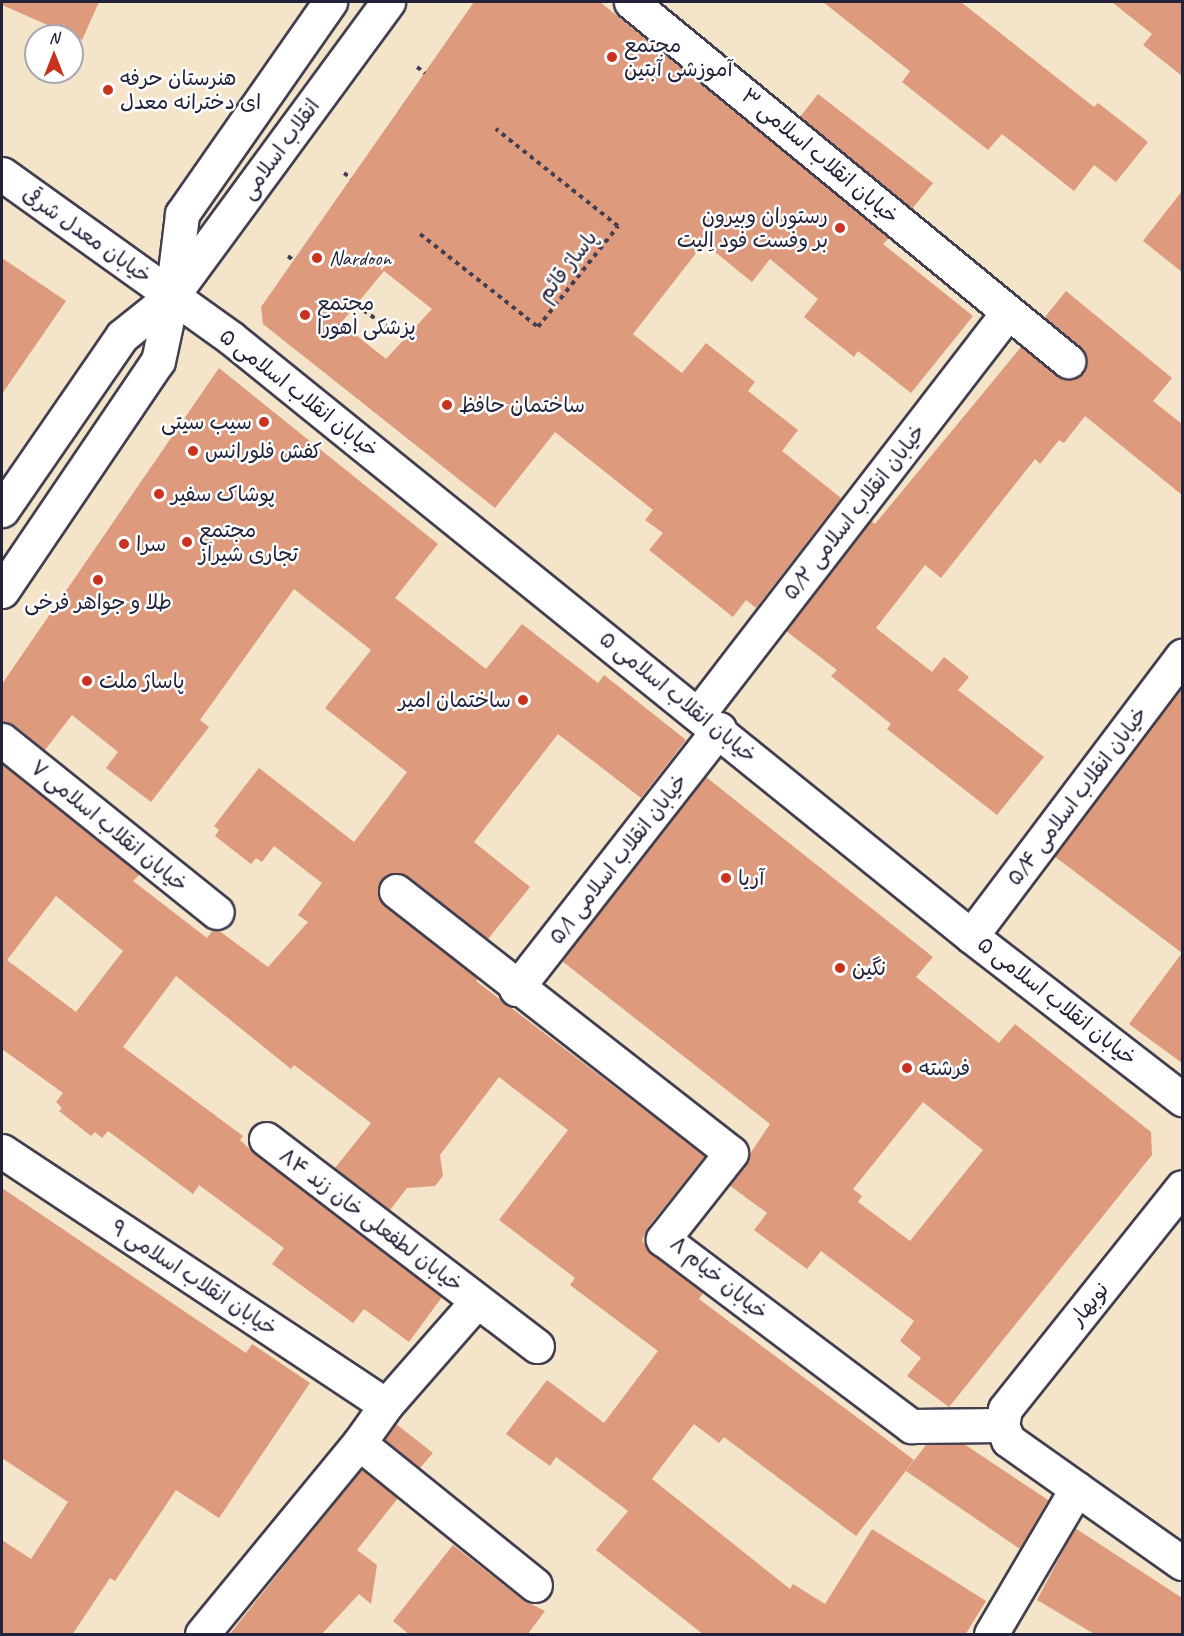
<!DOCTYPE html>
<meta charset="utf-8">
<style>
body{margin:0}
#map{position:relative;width:1184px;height:1636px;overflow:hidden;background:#f4e4ca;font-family:Caveat,"Playpen Sans Arabic",sans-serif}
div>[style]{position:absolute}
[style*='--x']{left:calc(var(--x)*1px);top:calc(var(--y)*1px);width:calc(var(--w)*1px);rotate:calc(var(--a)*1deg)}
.building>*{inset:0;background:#dd9a7c}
.path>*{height:4px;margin-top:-2px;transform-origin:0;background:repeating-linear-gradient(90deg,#423f50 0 4.5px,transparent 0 9px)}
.roads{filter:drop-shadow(2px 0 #423f50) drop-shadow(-2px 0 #423f50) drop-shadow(0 2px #423f50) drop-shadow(0 -2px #423f50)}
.minor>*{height:33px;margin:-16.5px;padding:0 16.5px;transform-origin:16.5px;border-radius:16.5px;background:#fff}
.major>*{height:33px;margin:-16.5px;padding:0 16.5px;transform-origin:16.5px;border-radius:16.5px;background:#fff}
.dots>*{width:16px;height:16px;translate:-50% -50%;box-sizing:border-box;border:3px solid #fff;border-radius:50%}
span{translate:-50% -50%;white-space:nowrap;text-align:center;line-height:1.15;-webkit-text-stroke:5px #fff;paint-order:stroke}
.poi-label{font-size:21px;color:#22223b}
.left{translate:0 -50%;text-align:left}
.right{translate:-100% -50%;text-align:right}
.street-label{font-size:21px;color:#22223b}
.frame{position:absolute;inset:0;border:3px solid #22223b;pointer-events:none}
.north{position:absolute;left:24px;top:24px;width:60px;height:60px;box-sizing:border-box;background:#fff;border:2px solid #a7a7b1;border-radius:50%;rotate:0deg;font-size:16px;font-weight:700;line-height:24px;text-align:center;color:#22223b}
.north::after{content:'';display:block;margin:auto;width:21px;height:27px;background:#c8321e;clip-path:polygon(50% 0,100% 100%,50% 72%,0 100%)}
</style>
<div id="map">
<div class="building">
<div style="clip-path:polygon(2px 2px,99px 2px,82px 40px,2px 5px)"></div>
<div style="clip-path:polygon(evenodd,474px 2px,600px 2px,889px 238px,883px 244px,973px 316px,911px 393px,858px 351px,854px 357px,804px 317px,818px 299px,770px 259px,752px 282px,704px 243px,633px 334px,682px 373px,706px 343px,755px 382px,748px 391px,798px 430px,782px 451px,841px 498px,756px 608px,746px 600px,733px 617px,649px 550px,663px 533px,645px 520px,653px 510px,555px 432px,495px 508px,263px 324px,261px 307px,474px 2px,384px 271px,432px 309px,386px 359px,341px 323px,384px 271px)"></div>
<div style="clip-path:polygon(823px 2px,961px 2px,1094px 107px,1098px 103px,1148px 142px,1116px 182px,1094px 165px,1074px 191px,1002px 134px,988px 150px,902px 82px,910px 71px)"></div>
<div style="clip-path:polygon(1112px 2px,1182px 2px,1182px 76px,1143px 45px,1152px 34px)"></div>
<div style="clip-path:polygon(818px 94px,933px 183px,912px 209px,800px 117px)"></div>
<div style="clip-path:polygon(1182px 191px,1182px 272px,1143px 241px)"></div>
<div style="clip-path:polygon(2px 258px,66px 301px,2px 394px)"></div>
<div style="clip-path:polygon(1066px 291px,1172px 378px,1153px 401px,1182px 424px,1182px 495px,1085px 416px,1064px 443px,1059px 440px,1040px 464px,1035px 459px,941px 578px,925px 565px,876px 628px,932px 672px,944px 657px,969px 677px,958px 690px,1044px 757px,997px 815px,887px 729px,891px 724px,831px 676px,837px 670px,786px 631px,871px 521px,875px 524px,1021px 347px,1064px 379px,1083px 372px,1085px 354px,1045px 317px)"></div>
<div style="clip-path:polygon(evenodd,219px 368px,438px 544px,395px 598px,486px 669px,522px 624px,598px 683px,604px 675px,686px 740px,641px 798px,558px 734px,474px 842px,530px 887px,488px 939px,399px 873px,382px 879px,378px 897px,478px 979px,476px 981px,705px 1156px,648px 1227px,642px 1240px,646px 1247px,703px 1293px,699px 1299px,914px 1460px,856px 1536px,724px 1437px,719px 1443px,694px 1424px,652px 1479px,790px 1589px,793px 1584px,825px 1604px,872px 1529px,986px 1601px,965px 1635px,704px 1635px,596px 1550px,628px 1511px,556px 1457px,550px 1466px,506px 1434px,547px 1380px,604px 1423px,658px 1351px,570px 1285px,575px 1278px,499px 1220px,568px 1130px,499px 1077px,440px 1155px,443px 1176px,435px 1186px,407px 1188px,390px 1210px,335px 1168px,371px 1123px,294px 1065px,291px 1069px,176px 976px,123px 1047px,243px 1136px,240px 1140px,255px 1154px,442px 1297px,409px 1342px,364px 1309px,353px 1323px,272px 1264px,284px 1248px,199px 1185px,193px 1194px,108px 1131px,102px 1138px,95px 1132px,91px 1136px,59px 1111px,62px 1108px,56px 1102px,63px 1093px,2px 1049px,2px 764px,140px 874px,133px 881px,207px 938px,213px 930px,218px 930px,268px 967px,308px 922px,298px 915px,322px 883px,274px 846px,262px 862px,256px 858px,251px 864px,215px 836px,219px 830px,214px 826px,259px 768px,354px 842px,407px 772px,325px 708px,371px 650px,294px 589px,200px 720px,209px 727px,151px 802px,106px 768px,118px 752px,72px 715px,45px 750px,14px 725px,2px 722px,2px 684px,219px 368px,56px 896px,123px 951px,76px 1012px,7px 960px,56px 896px)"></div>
<div style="clip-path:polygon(1182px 686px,1182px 1063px,1129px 1024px,1182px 953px,1054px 856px)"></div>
<div style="clip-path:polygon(evenodd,706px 777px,933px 957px,916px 977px,999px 1043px,1015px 1024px,1151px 1132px,1152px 1155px,949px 1407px,907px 1376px,921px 1358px,900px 1341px,914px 1321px,821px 1251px,807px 1269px,754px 1230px,767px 1213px,729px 1185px,770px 1124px,562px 961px,706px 777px,923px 1102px,983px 1150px,910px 1241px,858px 1202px,862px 1196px,853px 1189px,923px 1102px)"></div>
<div style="clip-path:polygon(2px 1188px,246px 1353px,252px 1344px,310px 1383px,219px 1518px,176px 1490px,115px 1581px,110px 1578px,72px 1635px,2px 1635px,2px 1540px,31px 1559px,68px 1502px,2px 1458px)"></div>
<div style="clip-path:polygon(396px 1424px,433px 1453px,420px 1468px,384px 1439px)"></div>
<div style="clip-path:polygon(964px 1444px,1048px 1500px,1020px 1549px,906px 1471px,926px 1445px)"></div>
<div style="clip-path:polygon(362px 1469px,398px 1498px,357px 1550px,377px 1565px,371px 1604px,359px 1594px,321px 1635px,229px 1635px)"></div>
<div style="clip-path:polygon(1075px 1528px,1182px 1598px,1182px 1635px,1096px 1635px,1037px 1600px)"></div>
<div style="clip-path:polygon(453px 1545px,523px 1600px,545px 1611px,527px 1635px,410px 1635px,393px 1621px)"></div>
</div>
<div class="path">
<div style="--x:417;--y:67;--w:10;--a:37"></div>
<div style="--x:344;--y:173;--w:9;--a:36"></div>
<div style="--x:420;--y:234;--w:150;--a:38.2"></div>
<div style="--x:538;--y:327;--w:129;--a:-51.6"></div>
<div style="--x:618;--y:226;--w:156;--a:-141.5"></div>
<div style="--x:288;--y:256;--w:8;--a:40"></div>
<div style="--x:356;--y:305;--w:42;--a:35.2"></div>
</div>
<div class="roads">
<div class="minor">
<div style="--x:631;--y:2;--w:566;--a:39.4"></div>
<div style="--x:2;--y:174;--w:282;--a:35.6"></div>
<div style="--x:231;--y:338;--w:951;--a:38.94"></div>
<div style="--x:971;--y:936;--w:267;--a:37.7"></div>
<div style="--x:172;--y:296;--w:83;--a:-83"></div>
<div style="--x:182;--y:214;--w:259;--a:-55.1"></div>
<div style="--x:699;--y:713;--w:506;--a:-52.38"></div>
<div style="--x:2;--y:740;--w:275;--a:38.7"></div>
<div style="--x:396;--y:891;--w:425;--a:38"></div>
<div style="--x:731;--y:1153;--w:110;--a:128.3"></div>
<div style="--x:663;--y:1239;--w:311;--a:37"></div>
<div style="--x:911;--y:1426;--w:91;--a:-0.6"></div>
<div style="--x:971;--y:936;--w:351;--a:-53"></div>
<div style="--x:516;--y:989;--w:330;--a:-52"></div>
<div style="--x:266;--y:1139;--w:341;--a:37.4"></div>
<div style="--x:2;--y:1151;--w:460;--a:33.5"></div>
<div style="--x:1002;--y:1425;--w:16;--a:-79"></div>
<div style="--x:1005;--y:1409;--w:284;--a:-51.4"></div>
<div style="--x:1002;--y:1425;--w:16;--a:68"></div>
<div style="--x:1008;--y:1440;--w:213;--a:35.3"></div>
<div style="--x:359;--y:1443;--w:226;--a:38.9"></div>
<div style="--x:202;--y:1634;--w:247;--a:-50.6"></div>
<div style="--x:359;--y:1443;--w:47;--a:-54.6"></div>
<div style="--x:386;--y:1405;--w:138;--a:-48.8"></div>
<div style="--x:991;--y:1634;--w:169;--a:-59.5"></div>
</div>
<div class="major">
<div style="--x:2;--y:510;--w:211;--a:-55.4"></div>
<div style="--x:122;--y:336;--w:64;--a:-38.7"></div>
<div style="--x:172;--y:296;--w:365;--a:-53.7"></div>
<div style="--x:2;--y:591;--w:278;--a:-55.9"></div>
<div style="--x:158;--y:361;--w:66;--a:-77.8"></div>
</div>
</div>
<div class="dots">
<div style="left:612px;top:57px;background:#c8321e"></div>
<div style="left:108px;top:90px;background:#c8321e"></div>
<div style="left:840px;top:228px;background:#c8321e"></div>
<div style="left:317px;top:258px;background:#c8321e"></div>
<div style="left:305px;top:315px;background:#c8321e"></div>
<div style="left:447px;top:405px;background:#c8321e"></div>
<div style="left:264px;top:422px;background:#c8321e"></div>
<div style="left:193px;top:451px;background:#c8321e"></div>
<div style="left:159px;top:494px;background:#c8321e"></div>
<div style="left:187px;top:542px;background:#c8321e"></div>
<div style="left:124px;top:544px;background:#c8321e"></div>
<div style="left:98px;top:580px;background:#c8321e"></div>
<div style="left:87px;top:681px;background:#c8321e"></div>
<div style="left:523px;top:700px;background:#c8321e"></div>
<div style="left:726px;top:878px;background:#c8321e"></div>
<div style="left:840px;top:968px;background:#c8321e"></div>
<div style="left:907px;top:1068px;background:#c8321e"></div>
</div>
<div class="poi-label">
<span class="left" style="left:624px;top:57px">مجتمع<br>آموزشی آبتین</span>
<span class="left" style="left:120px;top:90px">هنرستان حرفه<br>ای دخترانه معدل</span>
<span class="right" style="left:828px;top:228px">رستوران وبیرون<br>بر وفست فود اِلیت</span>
<span class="left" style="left:329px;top:258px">Nardoon</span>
<span class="left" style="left:317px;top:315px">مجتمع<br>پزشکی اهورا</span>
<span class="left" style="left:459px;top:405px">ساختمان حافظ</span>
<span class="right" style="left:252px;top:422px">سیب سیتی</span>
<span class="left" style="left:205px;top:451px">کفش فلورانس</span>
<span class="left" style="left:171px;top:494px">پوشاک سفیر</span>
<span class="left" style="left:199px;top:542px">مجتمع<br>تجاری شیراز</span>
<span class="left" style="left:136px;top:544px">سرا</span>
<span style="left:98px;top:602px">طلا و جواهر فرخی</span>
<span class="left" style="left:99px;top:681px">پاساژ ملت</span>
<span class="right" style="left:511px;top:700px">ساختمان امیر</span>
<span class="left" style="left:738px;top:878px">آریا</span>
<span class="left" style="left:852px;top:968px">نگین</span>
<span class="left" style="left:919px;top:1068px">فرشته</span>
</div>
<div class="street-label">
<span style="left:280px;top:149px;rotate:-54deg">انقلاب اسلامی</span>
<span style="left:820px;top:156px;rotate:40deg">خیابان انقلاب اسلامی ۳</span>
<span style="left:87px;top:235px;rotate:35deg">خیابان معدل شرقی</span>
<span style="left:567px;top:266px;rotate:-52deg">پاساژ قائم</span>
<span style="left:299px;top:393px;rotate:38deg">خیابان انقلاب اسلامی ۵</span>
<span style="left:854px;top:512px;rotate:-52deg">خیابان انقلاب اسلامی ۵/۲</span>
<span style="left:678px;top:697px;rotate:39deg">خیابان انقلاب اسلامی ۵</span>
<span style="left:1077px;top:796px;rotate:-53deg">خیابان انقلاب اسلامی ۵/۴</span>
<span style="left:109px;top:826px;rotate:39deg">خیابان انقلاب اسلامی ۷</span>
<span style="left:618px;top:859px;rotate:-52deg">خیابان انقلاب اسلامی ۵/۱</span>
<span style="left:1057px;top:1001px;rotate:38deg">خیابان انقلاب اسلامی ۵</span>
<span style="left:371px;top:1220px;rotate:37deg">خیابان لطفعلی خان زند ۸۴</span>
<span style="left:194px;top:1278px;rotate:33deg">خیابان انقلاب اسلامی ۹</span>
<span style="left:719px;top:1278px;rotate:39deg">خیابان خیام ۸</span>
<span style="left:1089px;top:1304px;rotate:-51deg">نوبهار</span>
</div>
<div class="frame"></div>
<div class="north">N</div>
</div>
